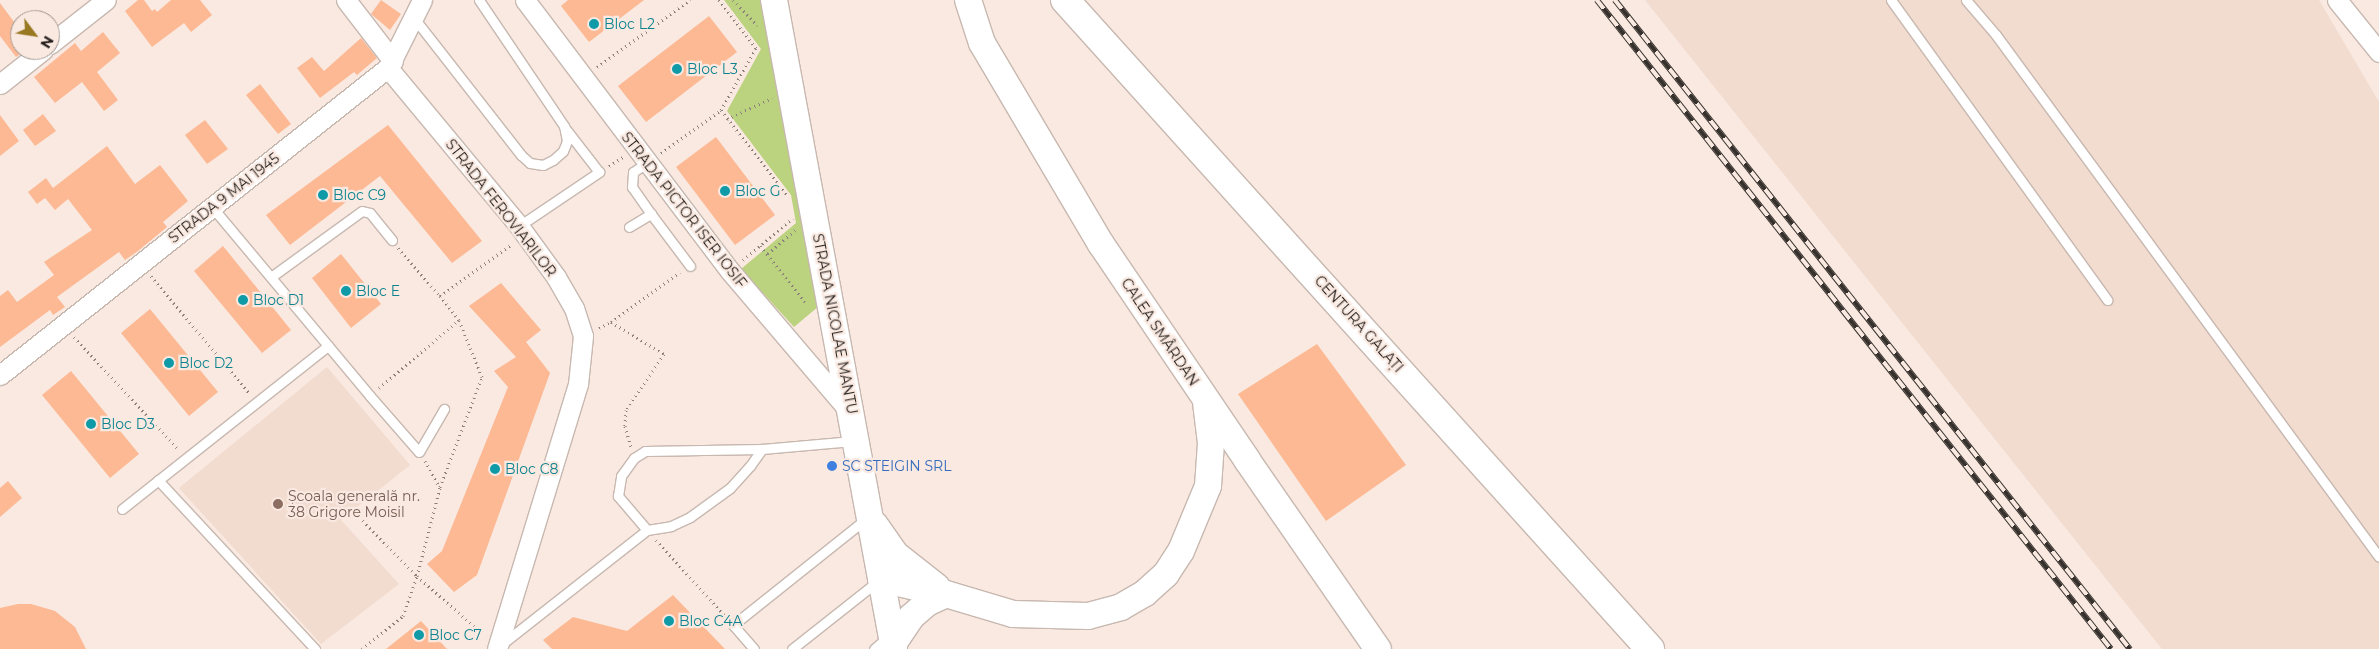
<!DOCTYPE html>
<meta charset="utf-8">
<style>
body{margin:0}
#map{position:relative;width:2379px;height:649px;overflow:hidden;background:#f9e9e1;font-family:Montserrat,sans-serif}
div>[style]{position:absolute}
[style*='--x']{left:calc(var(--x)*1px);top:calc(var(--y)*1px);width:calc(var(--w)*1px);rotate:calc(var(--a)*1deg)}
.built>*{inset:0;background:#f2dbcf}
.green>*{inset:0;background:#bbd27e}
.building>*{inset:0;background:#fcb994}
.path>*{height:3px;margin-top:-1.5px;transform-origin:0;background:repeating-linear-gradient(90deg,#8b807b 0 1px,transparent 0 5px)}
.roads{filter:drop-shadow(1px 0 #c7b8b0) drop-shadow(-1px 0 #c7b8b0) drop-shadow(0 1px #c7b8b0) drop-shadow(0 -1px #c7b8b0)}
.lane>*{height:9px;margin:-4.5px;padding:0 4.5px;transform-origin:4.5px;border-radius:4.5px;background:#fff}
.street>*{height:19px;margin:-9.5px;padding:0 9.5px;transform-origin:9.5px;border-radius:9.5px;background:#fff}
.secondary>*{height:26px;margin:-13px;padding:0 13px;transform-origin:13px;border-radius:13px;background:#fff}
.highway>*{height:28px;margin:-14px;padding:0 14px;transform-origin:14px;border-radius:14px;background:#fff}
.rail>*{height:5.5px;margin-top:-2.75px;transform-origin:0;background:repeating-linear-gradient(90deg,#f9e9e1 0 11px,#37312d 0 22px);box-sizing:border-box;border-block:1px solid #37312d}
.dots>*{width:14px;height:14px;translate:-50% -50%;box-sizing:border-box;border:2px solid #f9e9e1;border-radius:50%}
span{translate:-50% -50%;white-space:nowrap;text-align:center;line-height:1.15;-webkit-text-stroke:4.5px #f9e9e1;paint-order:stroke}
.culture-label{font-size:14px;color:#0d838f}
.left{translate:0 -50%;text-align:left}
.street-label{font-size:14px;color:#201b18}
.shop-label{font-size:14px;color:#366cbe}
.education-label{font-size:14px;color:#785e54}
.north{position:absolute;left:10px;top:10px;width:50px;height:50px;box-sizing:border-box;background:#f9e9e1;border:1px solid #a29791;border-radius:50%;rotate:121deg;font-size:14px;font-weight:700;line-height:20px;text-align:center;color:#201b18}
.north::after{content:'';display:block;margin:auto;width:18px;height:22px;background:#987922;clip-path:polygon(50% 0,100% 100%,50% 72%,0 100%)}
</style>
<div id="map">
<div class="built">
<div style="clip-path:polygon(1645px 0,2319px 0,2379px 102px,2379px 649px,2162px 649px)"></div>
<div style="clip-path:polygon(327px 367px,410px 465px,341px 520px,399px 584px,321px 644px,179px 488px)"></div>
</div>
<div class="green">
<div style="clip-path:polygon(724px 0,766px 0,819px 306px,794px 327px,741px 269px,796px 223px,791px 195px,727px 111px,761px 49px)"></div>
</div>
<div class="building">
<div style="clip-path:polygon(138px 0,144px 0,152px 11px,155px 9px,157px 12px,171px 0,200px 0,212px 15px,191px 32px,184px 23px,152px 47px,125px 11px)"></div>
<div style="clip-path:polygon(381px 0,401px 14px,390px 30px,371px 14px)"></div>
<div style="clip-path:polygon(568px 0,644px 0,589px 42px,561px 6px)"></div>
<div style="clip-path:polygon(0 3px,20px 30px,20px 54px,16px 57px,0 36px)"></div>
<div style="clip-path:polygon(709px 16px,737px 52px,646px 122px,618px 86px)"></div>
<div style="clip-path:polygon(103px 32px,120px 53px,97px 72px,118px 100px,104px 111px,82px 82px,55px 103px,34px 77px,75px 43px,81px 51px)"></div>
<div style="clip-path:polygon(361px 38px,377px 58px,357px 75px,354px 72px,320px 98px,297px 68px,312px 57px,324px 71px)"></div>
<div style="clip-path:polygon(260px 84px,291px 124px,278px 134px,246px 95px)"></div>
<div style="clip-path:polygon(43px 114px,56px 131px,35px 146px,23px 130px)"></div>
<div style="clip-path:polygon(0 115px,19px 141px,0 156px)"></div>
<div style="clip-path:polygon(205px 120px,228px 149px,207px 164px,185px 135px)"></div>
<div style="clip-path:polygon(388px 125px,482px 241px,452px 263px,380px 176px,290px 245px,266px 215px)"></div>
<div style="clip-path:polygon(716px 137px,775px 215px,735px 245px,676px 167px)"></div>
<div style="clip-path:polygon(107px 146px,135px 184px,160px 165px,188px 201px,163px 222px,167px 227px,138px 251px,125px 260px,119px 252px,57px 297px,65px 307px,53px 315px,50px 310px,0 347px,0 296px,8px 290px,17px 302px,54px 275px,44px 262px,92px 230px,68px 199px,55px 210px,45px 198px,37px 204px,28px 192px,46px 178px,53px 188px)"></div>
<div style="clip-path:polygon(223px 246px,291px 330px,262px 353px,194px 271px)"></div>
<div style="clip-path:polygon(341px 254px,381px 304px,351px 328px,312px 278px)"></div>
<div style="clip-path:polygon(501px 283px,541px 330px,526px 342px,550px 373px,477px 575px,454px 592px,427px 564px,442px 551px,508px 387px,494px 371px,516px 357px,469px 306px)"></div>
<div style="clip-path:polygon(150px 309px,218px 392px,189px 416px,121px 333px)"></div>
<div style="clip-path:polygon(1317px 344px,1406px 465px,1326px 521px,1238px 394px)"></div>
<div style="clip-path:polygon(71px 371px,139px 454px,110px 478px,42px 395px)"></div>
<div style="clip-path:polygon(8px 481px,22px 498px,0 517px,0 488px)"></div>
<div style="clip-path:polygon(673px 595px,725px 649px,552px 649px,543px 640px,573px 617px,627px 631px)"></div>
<div style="clip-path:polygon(18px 604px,31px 604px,55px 611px,75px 627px,86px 649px,0 649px,0 608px)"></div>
<div style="clip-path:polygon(421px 621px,447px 649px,386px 649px)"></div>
</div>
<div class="path">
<div style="--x:733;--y:0;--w:35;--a:46"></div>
<div style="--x:597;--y:67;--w:115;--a:-35.8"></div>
<div style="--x:721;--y:110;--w:109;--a:52.1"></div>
<div style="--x:727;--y:119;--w:50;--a:-25"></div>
<div style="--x:661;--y:153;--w:74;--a:-35.6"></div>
<div style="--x:721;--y:110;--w:71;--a:-60.6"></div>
<div style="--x:756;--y:48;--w:61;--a:-127.6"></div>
<div style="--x:609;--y:166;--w:17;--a:-33"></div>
<div style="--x:795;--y:230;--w:37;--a:139"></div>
<div style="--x:767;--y:254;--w:61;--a:51.6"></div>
<div style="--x:760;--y:246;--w:11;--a:49"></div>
<div style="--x:398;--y:248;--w:64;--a:48.8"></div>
<div style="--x:743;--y:260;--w:65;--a:-40"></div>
<div style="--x:151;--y:276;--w:154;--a:50"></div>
<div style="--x:611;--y:322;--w:62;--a:31.1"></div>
<div style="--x:664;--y:354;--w:68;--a:124.2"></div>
<div style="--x:626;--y:410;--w:16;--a:94"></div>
<div style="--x:625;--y:426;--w:22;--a:74"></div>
<div style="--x:599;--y:328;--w:13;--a:-27"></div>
<div style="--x:611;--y:322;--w:85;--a:-35.9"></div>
<div style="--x:74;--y:337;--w:154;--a:47.1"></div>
<div style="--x:379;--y:388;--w:105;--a:-40.4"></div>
<div style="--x:459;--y:320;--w:31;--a:-128"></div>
<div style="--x:440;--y:296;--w:89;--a:-35.8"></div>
<div style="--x:440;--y:487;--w:118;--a:-69.1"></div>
<div style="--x:482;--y:377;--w:61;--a:-112"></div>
<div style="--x:359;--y:517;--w:83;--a:45.5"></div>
<div style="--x:417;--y:576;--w:89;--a:41.4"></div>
<div style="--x:656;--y:540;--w:104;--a:47.7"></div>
<div style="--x:362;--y:649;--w:53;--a:-38.8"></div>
<div style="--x:403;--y:616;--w:42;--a:-70.7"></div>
<div style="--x:417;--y:576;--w:91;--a:-75.4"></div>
<div style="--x:440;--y:488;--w:31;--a:-119"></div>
</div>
<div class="roads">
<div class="lane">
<div style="--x:1891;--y:0;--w:370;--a:54.2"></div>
<div style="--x:1966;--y:0;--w:46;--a:49.4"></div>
<div style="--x:1996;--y:35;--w:647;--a:53.73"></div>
<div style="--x:414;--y:18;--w:174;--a:52"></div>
<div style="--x:521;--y:155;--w:12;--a:42"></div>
<div style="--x:530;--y:163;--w:13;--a:9"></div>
<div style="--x:543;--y:165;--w:11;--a:-27"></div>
<div style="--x:553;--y:160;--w:13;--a:-42"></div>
<div style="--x:563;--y:151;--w:11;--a:-68"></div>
<div style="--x:567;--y:141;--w:15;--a:-101"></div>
<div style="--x:564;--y:126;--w:152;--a:-124"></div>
<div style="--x:212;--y:207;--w:246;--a:50.1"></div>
<div style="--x:370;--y:396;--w:74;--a:48.8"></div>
<div style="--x:419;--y:452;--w:50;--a:-59.8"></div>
<div style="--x:651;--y:214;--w:65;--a:53.1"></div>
<div style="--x:519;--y:226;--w:97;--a:-34"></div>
<div style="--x:599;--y:172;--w:56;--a:-127.7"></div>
<div style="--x:629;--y:227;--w:26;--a:-31"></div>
<div style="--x:651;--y:214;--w:33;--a:-125"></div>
<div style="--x:632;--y:187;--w:15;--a:-86"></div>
<div style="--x:633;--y:172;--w:17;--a:-33"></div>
<div style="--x:271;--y:277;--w:112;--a:-36"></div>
<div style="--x:362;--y:211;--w:8;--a:14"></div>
<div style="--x:370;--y:213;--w:35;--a:51"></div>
<div style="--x:158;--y:480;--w:231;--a:47.1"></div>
<div style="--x:122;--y:509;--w:263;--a:-38.4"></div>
<div style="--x:647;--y:530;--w:45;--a:-130.5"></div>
<div style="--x:618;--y:496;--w:20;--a:-81"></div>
<div style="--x:621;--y:476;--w:22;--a:-54"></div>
<div style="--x:634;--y:458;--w:13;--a:-32"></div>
<div style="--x:645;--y:451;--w:117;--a:-1"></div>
<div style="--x:762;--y:449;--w:91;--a:-5"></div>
<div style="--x:502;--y:644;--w:184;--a:-38.2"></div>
<div style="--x:647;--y:530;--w:24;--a:-9"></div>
<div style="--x:671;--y:526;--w:21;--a:-25"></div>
<div style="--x:690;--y:517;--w:49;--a:-35.9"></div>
<div style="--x:730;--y:488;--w:30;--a:-48"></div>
<div style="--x:750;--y:466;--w:21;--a:-55"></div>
<div style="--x:754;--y:649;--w:32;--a:-131"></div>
<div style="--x:733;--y:625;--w:170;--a:-38.6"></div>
<div style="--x:792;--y:649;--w:110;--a:-38.3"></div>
<div style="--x:874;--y:649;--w:20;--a:-41"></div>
</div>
<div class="street">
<div style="--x:346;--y:0;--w:77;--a:52.4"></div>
<div style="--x:525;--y:0;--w:340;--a:52.9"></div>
<div style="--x:730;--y:271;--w:184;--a:49.6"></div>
<div style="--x:2337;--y:0;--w:67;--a:51.1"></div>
<div style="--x:50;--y:44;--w:71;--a:-38.2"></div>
<div style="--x:388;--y:68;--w:205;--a:50.3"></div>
<div style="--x:519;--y:226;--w:63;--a:54"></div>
<div style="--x:556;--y:277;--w:36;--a:60"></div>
<div style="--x:574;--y:308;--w:29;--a:72"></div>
<div style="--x:583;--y:336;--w:48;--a:95.9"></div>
<div style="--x:578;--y:384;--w:277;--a:107"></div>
<div style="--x:0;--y:84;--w:55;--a:-38.3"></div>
<div style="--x:0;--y:375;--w:495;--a:-38.4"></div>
<div style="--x:388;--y:68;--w:76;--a:-63.4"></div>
</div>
<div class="secondary">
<div style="--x:774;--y:0;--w:660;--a:79.52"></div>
<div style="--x:968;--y:0;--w:45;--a:72"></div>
<div style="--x:982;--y:43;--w:234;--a:59.4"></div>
<div style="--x:1101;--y:244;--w:261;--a:55.9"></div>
<div style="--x:1247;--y:460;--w:230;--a:55.3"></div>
<div style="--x:875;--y:525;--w:35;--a:55"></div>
<div style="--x:895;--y:554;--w:53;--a:38.2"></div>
<div style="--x:881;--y:579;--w:67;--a:13"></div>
<div style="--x:946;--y:594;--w:70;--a:16.6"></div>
<div style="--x:1013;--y:614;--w:75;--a:1.5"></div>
<div style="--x:1088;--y:616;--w:34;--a:-15"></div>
<div style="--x:1121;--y:607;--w:28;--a:-30"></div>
<div style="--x:1145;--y:593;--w:28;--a:-42"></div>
<div style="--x:1166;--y:574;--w:27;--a:-57"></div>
<div style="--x:1181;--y:551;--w:70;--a:-67.4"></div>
<div style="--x:1208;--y:486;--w:43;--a:-86"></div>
<div style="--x:1211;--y:443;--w:39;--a:-97"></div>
<div style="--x:893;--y:644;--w:32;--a:-56"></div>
<div style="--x:911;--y:617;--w:21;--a:-41"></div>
<div style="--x:927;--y:603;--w:21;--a:-25"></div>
</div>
<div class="highway">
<div style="--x:1065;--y:0;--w:874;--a:47.97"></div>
</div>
</div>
<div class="rail">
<div style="--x:1597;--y:0;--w:828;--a:51.62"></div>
<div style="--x:1615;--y:0;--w:829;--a:51.57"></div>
</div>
<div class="dots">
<div style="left:594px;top:24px;background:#0f9aa8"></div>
<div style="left:677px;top:69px;background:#0f9aa8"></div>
<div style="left:725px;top:191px;background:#0f9aa8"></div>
<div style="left:323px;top:195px;background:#0f9aa8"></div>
<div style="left:346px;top:291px;background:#0f9aa8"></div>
<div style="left:243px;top:300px;background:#0f9aa8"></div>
<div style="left:169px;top:363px;background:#0f9aa8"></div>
<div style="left:91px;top:424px;background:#0f9aa8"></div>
<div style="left:832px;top:466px;background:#3f7fe0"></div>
<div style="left:495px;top:469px;background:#0f9aa8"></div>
<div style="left:278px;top:504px;background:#8d6e63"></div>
<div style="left:669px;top:621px;background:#0f9aa8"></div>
<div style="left:419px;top:635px;background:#0f9aa8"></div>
</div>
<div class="culture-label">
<span class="left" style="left:604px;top:24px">Bloc L2</span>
<span class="left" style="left:687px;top:69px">Bloc L3</span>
<span class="left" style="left:735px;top:191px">Bloc G</span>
<span class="left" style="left:333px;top:195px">Bloc C9</span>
<span class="left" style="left:356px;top:291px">Bloc E</span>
<span class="left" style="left:253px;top:300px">Bloc D1</span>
<span class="left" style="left:179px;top:363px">Bloc D2</span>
<span class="left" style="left:101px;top:424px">Bloc D3</span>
<span class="left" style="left:505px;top:469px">Bloc C8</span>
<span class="left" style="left:679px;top:621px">Bloc C4A</span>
<span class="left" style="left:429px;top:635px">Bloc C7</span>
</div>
<div class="street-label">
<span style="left:224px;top:198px;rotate:-38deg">STRADA 9 MAI 1945</span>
<span style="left:501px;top:208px;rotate:52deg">STRADA FEROVIARILOR</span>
<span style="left:684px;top:210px;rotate:52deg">STRADA PICTOR ISER IOSIF</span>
<span style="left:835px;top:324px;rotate:79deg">STRADA NICOLAE MANTU</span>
<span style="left:1359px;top:324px;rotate:48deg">CENTURA GALAȚI</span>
<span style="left:1160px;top:332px;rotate:56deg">CALEA SMÂRDAN</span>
</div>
<div class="shop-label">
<span class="left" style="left:842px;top:466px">SC STEIGIN SRL</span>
</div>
<div class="education-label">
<span class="left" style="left:288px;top:504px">Școala generală nr.<br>38 Grigore Moisil</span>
</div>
<div class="north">N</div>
</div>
